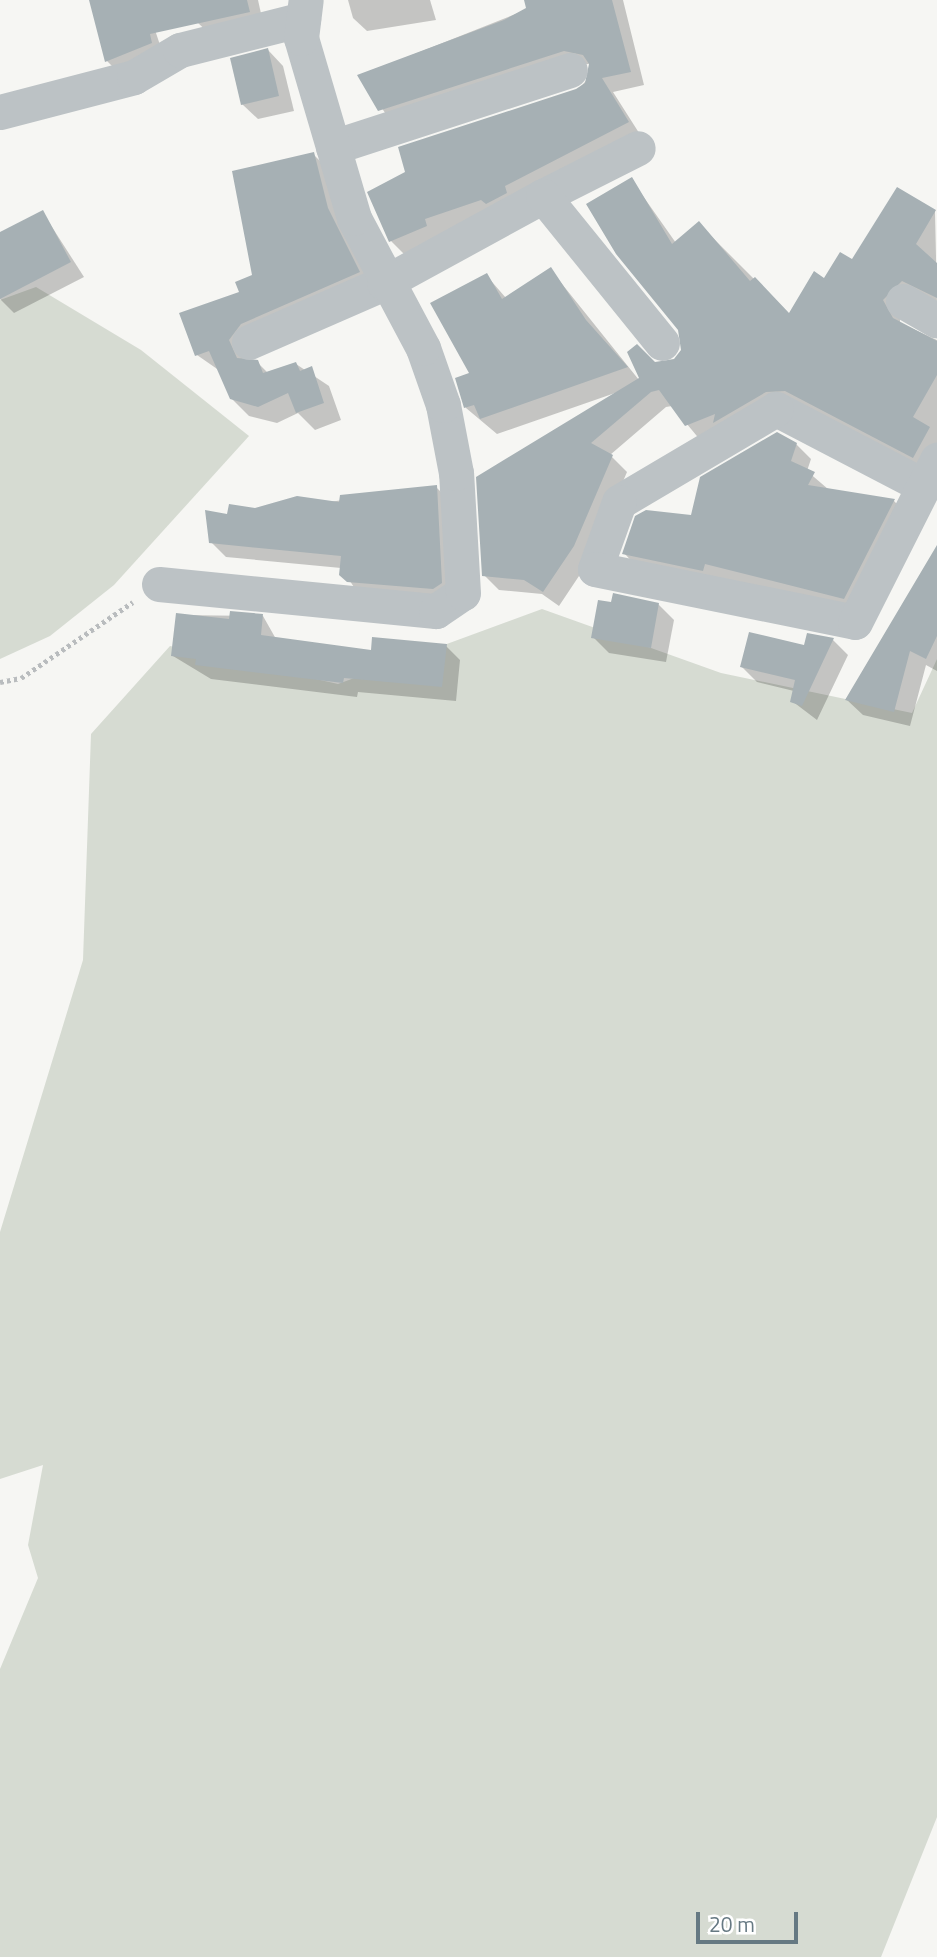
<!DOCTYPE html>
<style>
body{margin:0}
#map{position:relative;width:937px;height:1957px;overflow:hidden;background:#f6f6f3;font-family:"Titillium Web",sans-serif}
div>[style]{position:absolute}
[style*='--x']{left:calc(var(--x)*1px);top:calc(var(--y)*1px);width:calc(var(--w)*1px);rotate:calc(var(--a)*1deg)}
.green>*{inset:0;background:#d6dbd2}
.shadow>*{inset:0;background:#0003}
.building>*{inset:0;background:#a6b0b4}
.path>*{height:4.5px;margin-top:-2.25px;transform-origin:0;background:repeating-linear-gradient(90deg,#b9bcbe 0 3.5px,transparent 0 7px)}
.minor>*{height:35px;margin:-17.5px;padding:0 17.5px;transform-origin:17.5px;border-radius:17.5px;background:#bcc2c5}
span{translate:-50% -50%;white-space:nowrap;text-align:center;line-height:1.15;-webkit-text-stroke:7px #fff;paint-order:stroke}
.scale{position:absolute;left:696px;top:1912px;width:102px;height:32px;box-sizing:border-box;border:4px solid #667983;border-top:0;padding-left:9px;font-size:21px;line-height:24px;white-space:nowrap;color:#667983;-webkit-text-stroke:5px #fff;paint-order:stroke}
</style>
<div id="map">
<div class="green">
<div style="clip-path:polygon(36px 287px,141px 350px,249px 436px,114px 585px,50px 636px,0 659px,0 300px)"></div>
<div style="clip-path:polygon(542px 609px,721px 673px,912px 713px,937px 659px,937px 1817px,881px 1957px,0 1957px,0 1669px,38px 1578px,28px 1545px,43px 1465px,0 1479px,0 1232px,83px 960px,91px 734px,170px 646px,338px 684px)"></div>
</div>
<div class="shadow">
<div style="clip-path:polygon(92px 0,145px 0,164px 57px,120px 74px,107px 61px)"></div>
<div style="clip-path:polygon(192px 0,258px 0,264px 27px,213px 37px,197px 22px)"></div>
<div style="clip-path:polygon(348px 0,430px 0,436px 20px,367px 31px,353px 18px)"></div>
<div style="clip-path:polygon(525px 0,623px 0,644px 85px,613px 92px,641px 136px,404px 254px,391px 241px,369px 193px,577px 91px,591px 75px,591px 63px,393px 124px,359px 76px,528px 9px)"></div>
<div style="clip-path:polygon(268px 50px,283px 66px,294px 111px,258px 119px,242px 104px)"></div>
<div style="clip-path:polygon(313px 154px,330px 171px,376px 289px,250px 347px,248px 363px,257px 362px,268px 373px,296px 364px,329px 386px,341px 420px,315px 430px,298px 413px,277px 423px,249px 416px,231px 398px,220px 371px,197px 355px,254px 276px)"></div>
<div style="clip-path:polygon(631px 179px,676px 243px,699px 224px,790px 315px,825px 280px,935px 211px,937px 302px,900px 307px,900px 323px,937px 340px,937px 457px,929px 472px,802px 406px,701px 441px,672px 406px,666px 407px,610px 455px,627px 472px,589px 561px,559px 606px,542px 594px,499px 590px,484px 575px,618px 392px,497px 434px,466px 408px,457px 379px,472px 374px,486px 275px,506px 298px,550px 269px,643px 385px,655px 364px,675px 361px,683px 350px,679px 330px)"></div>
<div style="clip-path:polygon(43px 213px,84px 277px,14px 313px,0 299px,0 234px)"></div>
<div style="clip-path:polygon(796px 444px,811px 459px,807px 471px,828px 489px,894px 501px,908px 515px,859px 613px,638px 568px,624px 553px,693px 517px)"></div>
<div style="clip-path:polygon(436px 487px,451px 502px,456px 598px,356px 590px,341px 568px,226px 557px,211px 542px,229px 516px)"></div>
<div style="clip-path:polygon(937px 548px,937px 671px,926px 665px,910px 726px,863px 715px,847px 700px)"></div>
<div style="clip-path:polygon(658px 604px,674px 620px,666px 662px,609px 653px,593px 637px)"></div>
<div style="clip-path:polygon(178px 615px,263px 616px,276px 639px,372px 652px,446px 646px,460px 660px,456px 701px,358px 692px,357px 697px,211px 679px,173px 656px)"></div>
<div style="clip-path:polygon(833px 640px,848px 655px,817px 720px,792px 701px,794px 691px,757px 682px,742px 667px)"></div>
</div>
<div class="building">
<div style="clip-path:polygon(89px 0,247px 0,250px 12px,150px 34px,152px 43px,105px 62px)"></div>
<div style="clip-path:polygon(524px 0,612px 0,631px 72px,602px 78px,629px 122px,505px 186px,507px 193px,486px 204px,481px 200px,425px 219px,427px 226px,389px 242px,367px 192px,405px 172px,398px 147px,576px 89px,585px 83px,589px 64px,583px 55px,564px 51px,378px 111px,357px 75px,504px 20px,526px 8px)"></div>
<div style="clip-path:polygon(268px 48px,279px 96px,241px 105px,230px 58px)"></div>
<div style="clip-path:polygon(314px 152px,328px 208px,360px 272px,241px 324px,229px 340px,237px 358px,258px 360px,263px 373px,296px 362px,300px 371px,312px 366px,324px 403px,296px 413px,288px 393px,258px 407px,230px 399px,209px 351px,195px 356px,179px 313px,239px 292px,235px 282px,252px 275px,232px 171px)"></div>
<div style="clip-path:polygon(632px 177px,672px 244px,699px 221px,750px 281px,755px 277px,789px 313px,814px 271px,824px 278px,840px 252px,852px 259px,897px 187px,936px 210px,916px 244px,937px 263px,937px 298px,902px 281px,883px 300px,893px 318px,937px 341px,937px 375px,913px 417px,930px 427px,913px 458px,785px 391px,766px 392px,713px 423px,715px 414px,685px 426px,659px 390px,651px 392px,591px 443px,613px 455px,574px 546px,543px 592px,524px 580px,482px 576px,476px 477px,639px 378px,627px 352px,637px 344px,655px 362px,674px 359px,681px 350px,678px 330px,616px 254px,586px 204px)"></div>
<div style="clip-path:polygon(43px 210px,71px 262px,0 299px,0 232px)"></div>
<div style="clip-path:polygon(551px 267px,586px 320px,628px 367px,480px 419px,474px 405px,464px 408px,455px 378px,469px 373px,430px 303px,487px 273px,502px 299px)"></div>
<div style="clip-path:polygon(777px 432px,797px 443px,791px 461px,815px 472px,808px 485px,895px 499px,844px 599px,705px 564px,703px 571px,622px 554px,635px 516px,646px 510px,691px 515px,700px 477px)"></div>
<div style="clip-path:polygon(437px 485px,442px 583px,433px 589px,347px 582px,339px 575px,341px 556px,209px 543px,205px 510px,227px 514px,229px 504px,255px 508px,297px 496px,339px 502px,340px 495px)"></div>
<div style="clip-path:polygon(937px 545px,937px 636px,926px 659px,910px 651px,894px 712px,845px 700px)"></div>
<div style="clip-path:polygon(613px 593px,659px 603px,651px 648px,591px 638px,598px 600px,611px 602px)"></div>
<div style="clip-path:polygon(230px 611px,263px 614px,261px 635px,371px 650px,372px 637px,447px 644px,442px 687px,344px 678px,343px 683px,195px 665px,196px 659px,171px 656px,176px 613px,229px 619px)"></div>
<div style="clip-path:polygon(749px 632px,804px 645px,807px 633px,834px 638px,802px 706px,790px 702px,795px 680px,740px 667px)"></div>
</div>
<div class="path">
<div style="--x:0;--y:682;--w:21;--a:-11"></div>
<div style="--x:21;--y:678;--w:135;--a:-34.2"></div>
</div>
<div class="minor">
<div style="--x:0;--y:112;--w:138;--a:-14.6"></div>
<div style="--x:134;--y:77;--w:53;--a:-30.4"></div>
<div style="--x:180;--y:50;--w:127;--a:-14.1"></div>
<div style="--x:333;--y:147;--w:249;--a:-18"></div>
<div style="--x:543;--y:196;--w:106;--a:-26.8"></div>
<div style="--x:903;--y:301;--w:39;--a:30"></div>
<div style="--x:249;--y:342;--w:147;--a:-23.6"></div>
<div style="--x:384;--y:283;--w:181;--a:-28.7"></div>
<div style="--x:543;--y:196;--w:189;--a:51"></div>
<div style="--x:922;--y:485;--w:165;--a:-152.5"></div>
<div style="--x:776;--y:409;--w:182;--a:149.4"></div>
<div style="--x:619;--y:502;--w:71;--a:109.7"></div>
<div style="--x:595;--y:569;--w:265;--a:11.5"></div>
<div style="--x:855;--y:622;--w:182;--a:-63.2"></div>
<div style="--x:159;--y:584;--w:278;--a:5.6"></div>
<div style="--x:436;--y:611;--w:32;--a:-34"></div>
<div style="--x:463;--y:593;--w:120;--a:-93.3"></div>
<div style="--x:456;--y:473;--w:69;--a:-100.8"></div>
<div style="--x:443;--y:405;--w:60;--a:-109.3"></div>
<div style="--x:423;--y:348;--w:147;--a:-118"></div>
<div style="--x:354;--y:218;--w:188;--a:-106.4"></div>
<div style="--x:301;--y:38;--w:38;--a:-83"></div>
</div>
<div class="scale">20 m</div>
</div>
